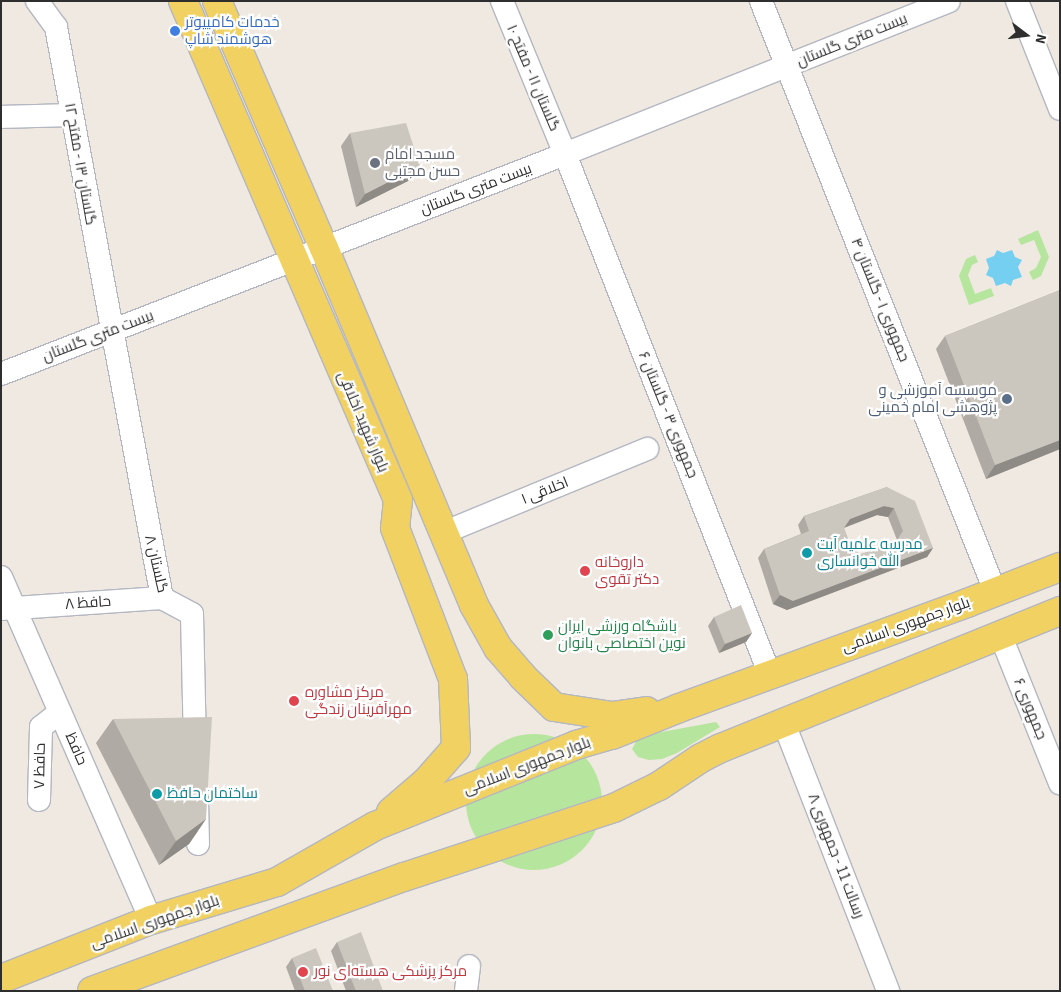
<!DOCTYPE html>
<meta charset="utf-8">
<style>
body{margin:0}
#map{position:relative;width:1061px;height:992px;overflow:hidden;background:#efe9e1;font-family:"Source Sans 3",Cairo,sans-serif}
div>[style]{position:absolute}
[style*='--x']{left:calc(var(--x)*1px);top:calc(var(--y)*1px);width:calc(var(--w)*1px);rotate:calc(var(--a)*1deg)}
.green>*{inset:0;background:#b6e59e}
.round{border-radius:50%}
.water>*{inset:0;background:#75cff0}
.roads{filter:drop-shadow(1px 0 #b4b7c1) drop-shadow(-1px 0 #b4b7c1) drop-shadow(0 1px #b4b7c1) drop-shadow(0 -1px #b4b7c1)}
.minor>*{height:22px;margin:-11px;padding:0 11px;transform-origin:11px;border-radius:11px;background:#fff}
.major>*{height:28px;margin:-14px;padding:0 14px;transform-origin:14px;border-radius:14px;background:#f2d163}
.wall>*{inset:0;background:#afaba4}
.shaded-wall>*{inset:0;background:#8e8b86}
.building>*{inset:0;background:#cbc7bf}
.dots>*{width:14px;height:14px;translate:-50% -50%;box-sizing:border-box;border:2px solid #fff;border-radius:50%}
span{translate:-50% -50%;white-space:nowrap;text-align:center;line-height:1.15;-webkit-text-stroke:4.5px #fff;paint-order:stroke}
.shop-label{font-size:15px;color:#366cbe}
.left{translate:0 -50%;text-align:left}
.street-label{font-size:15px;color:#2e2e2e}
.worship-label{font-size:15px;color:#5b616d}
.service-label{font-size:15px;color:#4e5e75}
.right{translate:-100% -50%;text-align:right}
.culture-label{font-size:15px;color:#0d838f}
.health-label{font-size:15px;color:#be3a42}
.leisure-label{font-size:15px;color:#27864d}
.frame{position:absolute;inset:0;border:2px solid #2e2e2e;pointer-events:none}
.north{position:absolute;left:1001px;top:10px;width:50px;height:50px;-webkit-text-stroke:4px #fff;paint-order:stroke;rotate:105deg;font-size:14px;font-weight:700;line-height:20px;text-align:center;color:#2e2e2e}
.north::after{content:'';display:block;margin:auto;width:18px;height:22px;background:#2e2e2e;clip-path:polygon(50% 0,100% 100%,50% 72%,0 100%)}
</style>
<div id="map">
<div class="green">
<div style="clip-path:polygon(1038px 230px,1049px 257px,1041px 276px,1033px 280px,1029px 272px,1036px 268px,1041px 257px,1034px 240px,1021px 245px,1018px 239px)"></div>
<div style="clip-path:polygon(975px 255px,978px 262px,972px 265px,968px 275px,975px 294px,991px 288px,994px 296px,969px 305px,959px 276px,966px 259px)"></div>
<div style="clip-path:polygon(716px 722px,720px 727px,677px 753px,662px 759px,649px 760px,638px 757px,632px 749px,637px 740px,645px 735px)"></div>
<div class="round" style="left:466px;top:734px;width:136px;height:136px"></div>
</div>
<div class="water">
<div style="clip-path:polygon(997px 250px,1003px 253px,1012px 250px,1015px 257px,1022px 260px,1018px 267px,1022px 277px,1013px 280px,1011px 286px,1005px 283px,996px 286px,993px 278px,986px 275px,989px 268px,986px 259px,994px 256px)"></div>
</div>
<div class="roads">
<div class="minor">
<div style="--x:37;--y:1;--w:32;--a:54"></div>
<div style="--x:56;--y:27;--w:581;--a:79.48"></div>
<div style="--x:502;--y:1;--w:165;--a:67.6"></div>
<div style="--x:565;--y:154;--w:560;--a:68.52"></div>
<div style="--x:761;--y:1;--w:635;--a:68.37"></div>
<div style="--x:1017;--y:1;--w:116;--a:68.3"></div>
<div style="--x:1;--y:117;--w:70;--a:-1.6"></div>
<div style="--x:1;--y:374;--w:605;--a:-21.31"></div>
<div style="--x:565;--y:154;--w:413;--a:-21.7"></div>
<div style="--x:443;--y:533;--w:221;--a:-22.4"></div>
<div style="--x:1;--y:577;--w:374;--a:66.4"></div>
<div style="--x:162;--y:598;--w:34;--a:28"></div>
<div style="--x:192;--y:614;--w:134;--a:88.7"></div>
<div style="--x:1;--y:609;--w:161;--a:-3.9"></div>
<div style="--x:1000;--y:634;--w:161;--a:68.1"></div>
<div style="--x:783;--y:721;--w:290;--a:68.7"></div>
<div style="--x:39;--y:800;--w:73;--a:-88.4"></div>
<div style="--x:41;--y:727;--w:24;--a:-38"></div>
<div style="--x:197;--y:800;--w:44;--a:88.7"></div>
<div style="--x:466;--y:991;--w:25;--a:-83"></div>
</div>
<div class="major">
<div style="--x:183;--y:1;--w:543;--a:66.69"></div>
<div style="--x:398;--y:500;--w:28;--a:96"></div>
<div style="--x:395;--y:528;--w:162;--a:69"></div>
<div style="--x:453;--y:679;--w:69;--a:87.5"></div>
<div style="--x:456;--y:748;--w:45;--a:131.4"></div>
<div style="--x:426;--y:782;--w:46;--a:139.4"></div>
<div style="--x:217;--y:1;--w:269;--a:66.6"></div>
<div style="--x:324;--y:248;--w:387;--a:67.2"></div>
<div style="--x:474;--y:605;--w:49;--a:60.8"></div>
<div style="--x:498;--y:648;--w:38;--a:49"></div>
<div style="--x:523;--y:677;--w:43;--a:44.1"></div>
<div style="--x:554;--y:707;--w:59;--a:8.8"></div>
<div style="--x:612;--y:716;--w:35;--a:-8"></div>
<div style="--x:1;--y:979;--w:161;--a:-21.5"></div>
<div style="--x:151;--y:920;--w:132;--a:-16.8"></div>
<div style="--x:277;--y:882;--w:113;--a:-29.7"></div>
<div style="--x:375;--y:826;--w:217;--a:-21.9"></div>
<div style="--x:576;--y:745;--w:37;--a:-16"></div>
<div style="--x:612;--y:735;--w:72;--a:-21.9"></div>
<div style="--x:679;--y:708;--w:307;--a:-20"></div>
<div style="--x:967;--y:603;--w:100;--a:-21.2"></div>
<div style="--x:92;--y:991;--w:332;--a:-20.1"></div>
<div style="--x:404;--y:877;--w:221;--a:-18.2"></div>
<div style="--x:614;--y:808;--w:50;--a:-26.1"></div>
<div style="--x:659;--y:786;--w:50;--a:-33.7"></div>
<div style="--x:701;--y:758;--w:22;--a:-27"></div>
<div style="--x:721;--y:748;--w:366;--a:-22"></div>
</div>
</div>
<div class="wall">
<div style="clip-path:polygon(350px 133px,420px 166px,410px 180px,356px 207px,341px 146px)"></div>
<div style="clip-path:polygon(1060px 290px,1060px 449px,986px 479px,936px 349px,945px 336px)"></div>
<div style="clip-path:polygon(evenodd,887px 487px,933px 548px,927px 557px,787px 610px,773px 604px,758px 558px,764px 549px,801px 534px,798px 525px,804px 516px,887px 487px,877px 515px,888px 517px,897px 540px,862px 554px,852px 550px,844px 528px,877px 515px)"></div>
<div style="clip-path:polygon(714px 617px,752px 633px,746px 642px,719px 653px,708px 626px)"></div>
<div style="clip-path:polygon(113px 719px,206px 819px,189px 844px,159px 865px,96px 743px)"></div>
<div style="clip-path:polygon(337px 942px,383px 991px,346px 991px,331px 951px)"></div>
<div style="clip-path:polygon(292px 958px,333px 991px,295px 991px,286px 967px)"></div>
</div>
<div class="shaded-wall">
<div style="clip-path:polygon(420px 166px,410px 180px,356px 207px,365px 194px)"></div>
<div style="clip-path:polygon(1060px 440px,1060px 449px,986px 479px,995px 465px)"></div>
<div style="clip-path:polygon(884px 506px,894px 508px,888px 517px,877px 515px,843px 528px,850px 519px)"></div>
<div style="clip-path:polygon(933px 548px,927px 557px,787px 610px,773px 604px,780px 595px)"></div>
<div style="clip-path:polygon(752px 633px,746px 642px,719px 653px,725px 644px)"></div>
<div style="clip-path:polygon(206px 819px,189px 844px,159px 865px,176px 841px)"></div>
</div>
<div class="building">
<div style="clip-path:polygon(406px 123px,420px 166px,365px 194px,350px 133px)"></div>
<div style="clip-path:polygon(1060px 290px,1060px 440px,995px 465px,945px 336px)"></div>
<div style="clip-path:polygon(evenodd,887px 487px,915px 501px,933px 548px,793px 601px,780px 595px,764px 549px,809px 531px,804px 516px,887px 487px,884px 506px,894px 508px,903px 531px,897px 540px,862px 554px,852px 550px,844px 528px,850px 519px,884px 506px)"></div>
<div style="clip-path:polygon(741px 605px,752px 633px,725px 644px,714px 617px)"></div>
<div style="clip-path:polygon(212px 717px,206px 819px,176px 841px,113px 719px)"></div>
<div style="clip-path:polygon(361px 932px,383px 991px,356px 991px,337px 942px)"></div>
<div style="clip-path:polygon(316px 948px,333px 991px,305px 991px,292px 958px)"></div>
</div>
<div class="dots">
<div style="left:175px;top:31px;background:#3f7fe0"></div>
<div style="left:375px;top:163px;background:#6b7280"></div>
<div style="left:1007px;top:399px;background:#5c6f8a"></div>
<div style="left:807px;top:553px;background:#0f9aa8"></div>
<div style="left:585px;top:571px;background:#e0444e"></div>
<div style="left:548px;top:635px;background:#2e9e5b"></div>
<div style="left:294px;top:701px;background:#e0444e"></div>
<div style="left:157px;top:794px;background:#0f9aa8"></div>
<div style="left:303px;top:972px;background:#e0444e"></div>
</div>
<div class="shop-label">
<span class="left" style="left:185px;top:31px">خدمات کامپیوتر<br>هوشمند شاپ</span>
</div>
<div class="street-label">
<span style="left:852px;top:40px;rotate:-22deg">بیست متری گلستان</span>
<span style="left:533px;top:78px;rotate:67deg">گلستان ۱۱ - مفتح ۱۰</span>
<span style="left:80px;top:164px;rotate:80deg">گلستان ۱۳ - مفتح ۱۲</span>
<span style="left:476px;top:189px;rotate:-21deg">بیست متری گلستان</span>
<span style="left:880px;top:300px;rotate:68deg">جمهوری ۱ - گلستان ۴</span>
<span style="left:98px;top:336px;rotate:-21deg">بیست متری گلستان</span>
<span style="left:668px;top:415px;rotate:68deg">جمهوری ۳ - گلستان ۶</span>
<span style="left:363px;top:422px;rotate:67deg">بلوار شهید اخلاقی</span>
<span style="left:545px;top:491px;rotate:-22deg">اخلاقی ۱</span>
<span style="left:156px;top:564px;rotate:77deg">گلستان ۸</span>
<span style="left:88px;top:603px;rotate:-4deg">حافظ ۸</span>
<span style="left:906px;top:625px;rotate:-20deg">بلوار جمهوری اسلامی</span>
<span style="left:1030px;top:709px;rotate:68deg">جمهوری ۶</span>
<span style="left:76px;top:749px;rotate:66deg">حافظ</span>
<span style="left:40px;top:766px;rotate:-89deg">حافظ ۷</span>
<span style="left:527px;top:766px;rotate:-21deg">بلوار جمهوری اسلامی</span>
<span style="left:836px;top:856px;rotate:69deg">رسالت 11 - جمهوری ۸</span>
<span style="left:155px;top:922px;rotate:-19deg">بلوار جمهوری اسلامی</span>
</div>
<div class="worship-label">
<span class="left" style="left:385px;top:163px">مسجد امام<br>حسن مجتبی</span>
</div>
<div class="service-label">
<span class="right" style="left:997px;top:399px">موسسه آموزشی و<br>پژوهشی امام خمینی</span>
</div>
<div class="culture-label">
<span class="left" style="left:817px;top:553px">مدرسه علمیه آیت<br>الله خوانساری</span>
<span class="left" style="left:167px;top:794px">ساختمان حافظ</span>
</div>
<div class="health-label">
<span class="left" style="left:595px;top:571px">داروخانه<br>دکتر تقوی</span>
<span class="left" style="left:305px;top:701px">مرکز مشاوره<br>مهرآفرینان زندگی</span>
<span class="left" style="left:314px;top:972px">مرکز پزشکی هسته‌ای نور</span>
</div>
<div class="leisure-label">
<span class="left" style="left:558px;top:635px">باشگاه ورزشی ایران<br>نوین اختصاصی بانوان</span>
</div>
<div class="frame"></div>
<div class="north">N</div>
</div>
